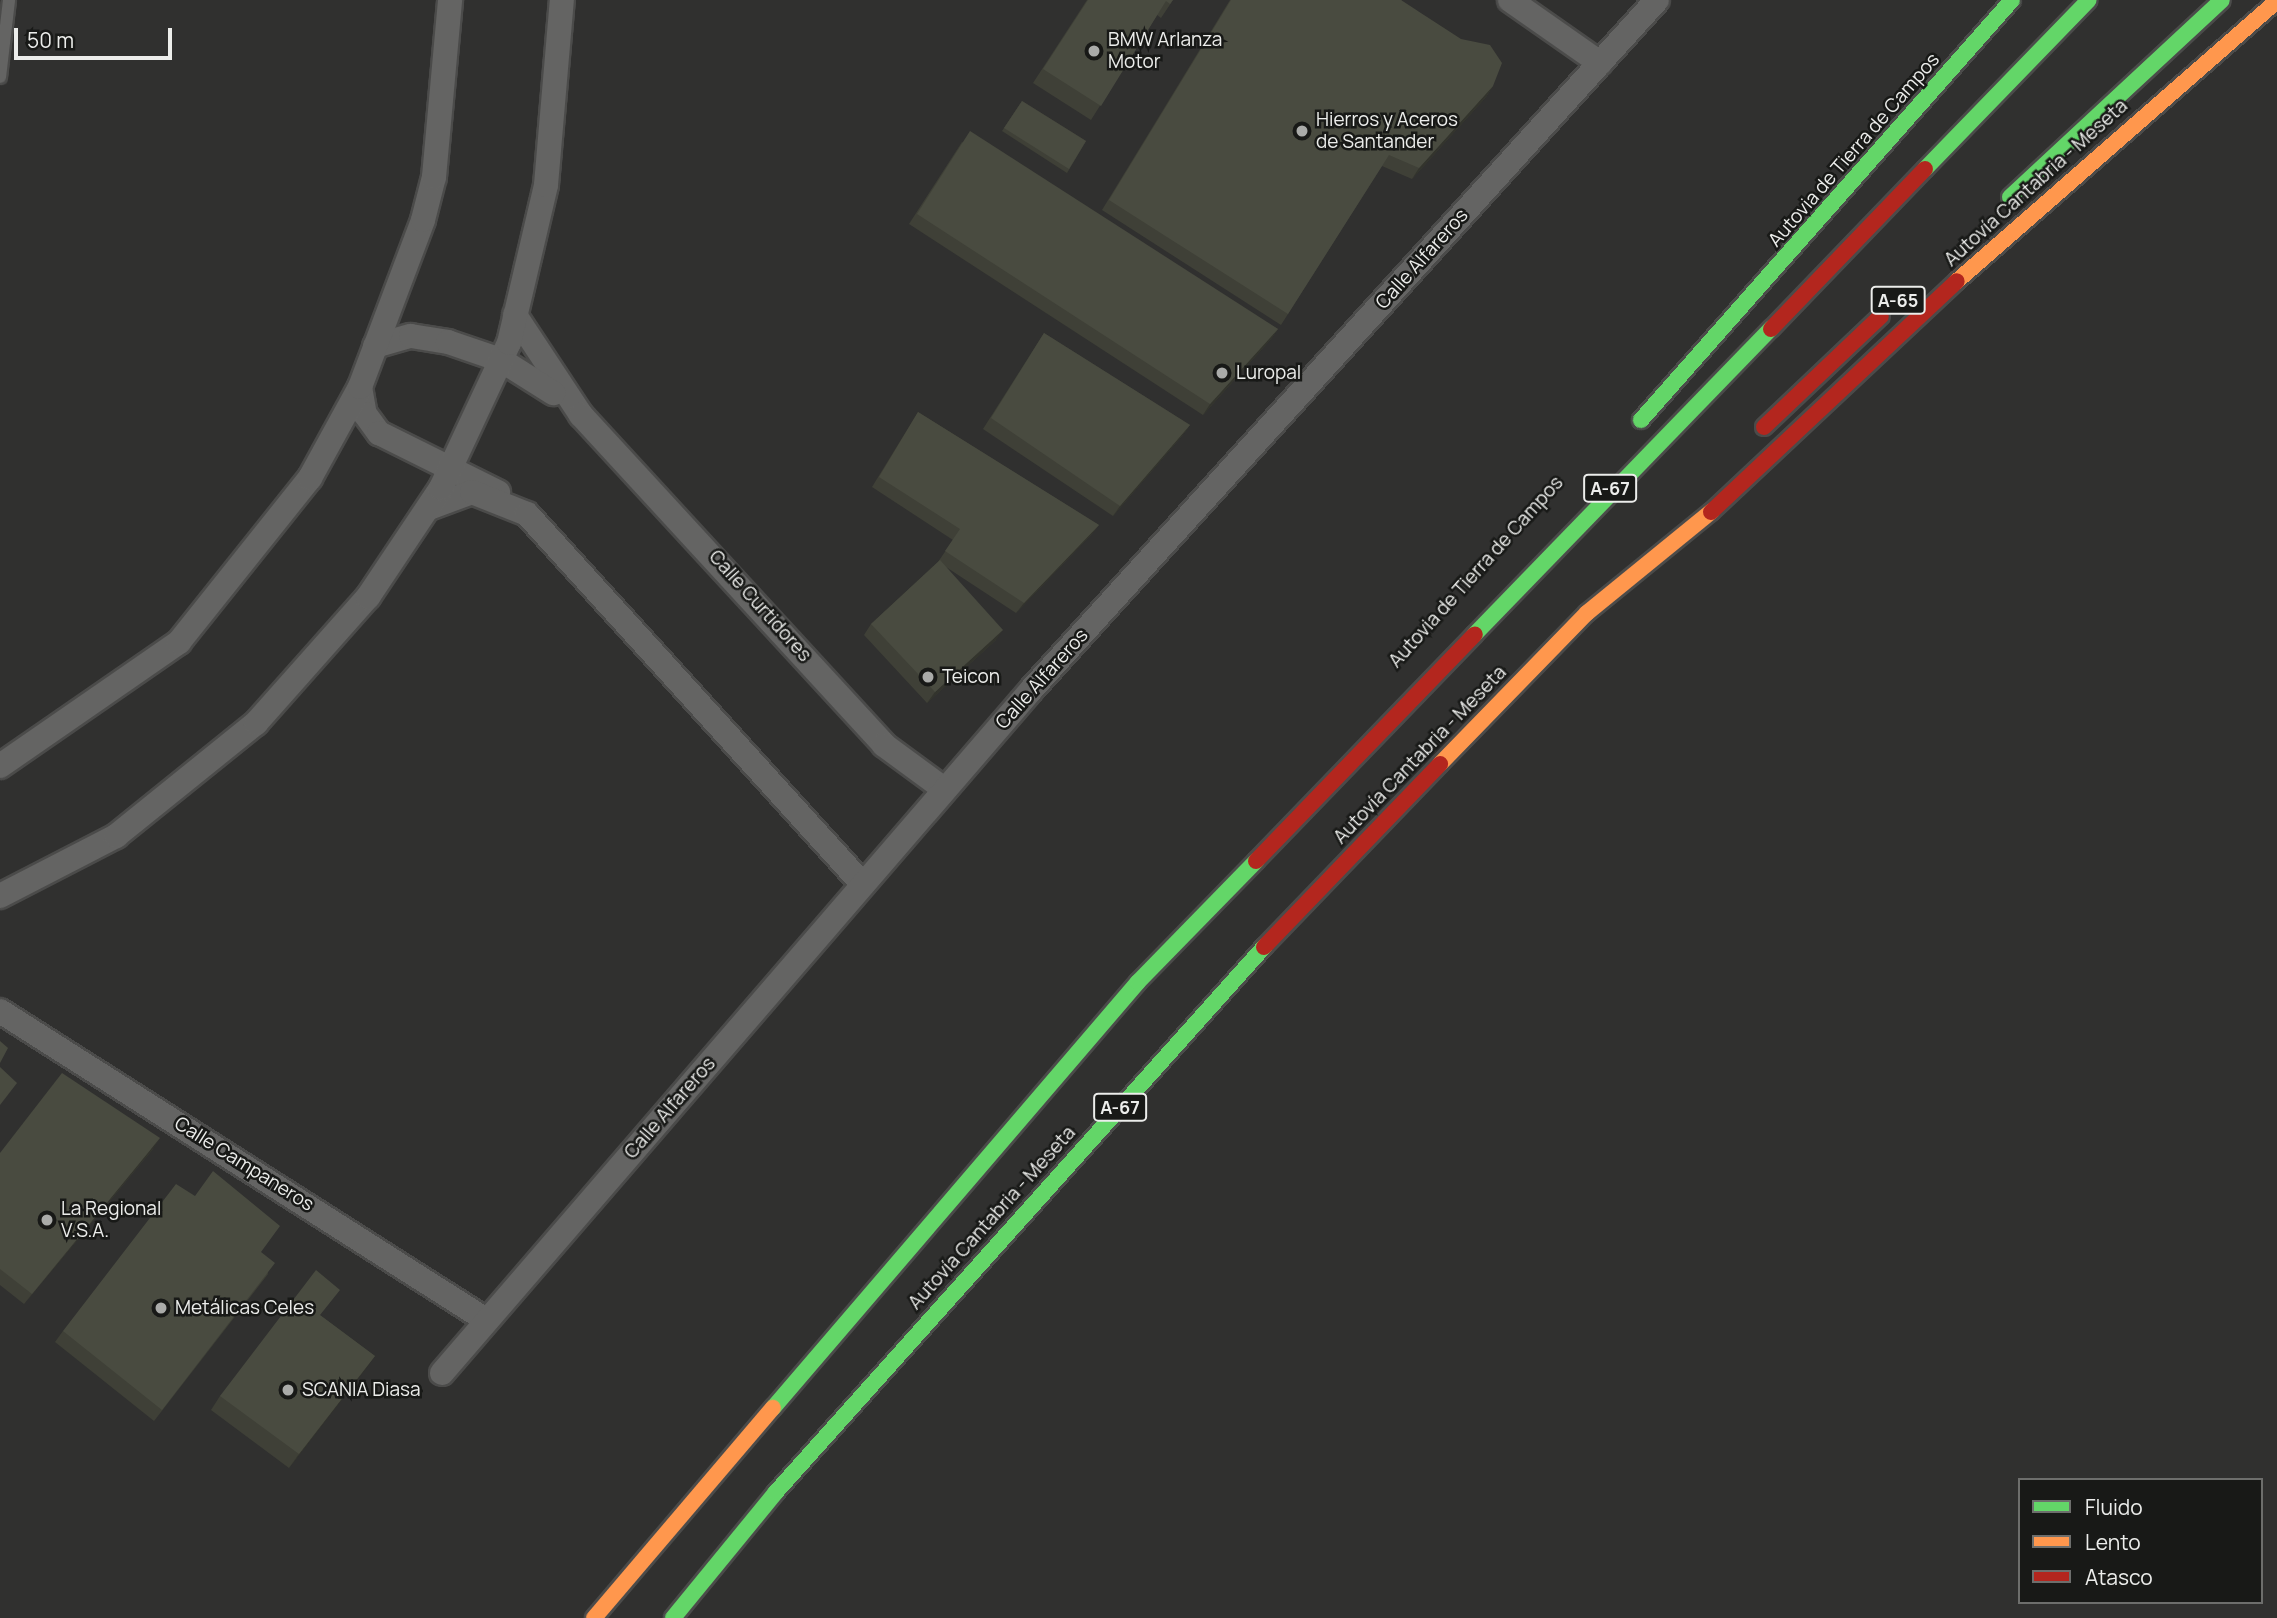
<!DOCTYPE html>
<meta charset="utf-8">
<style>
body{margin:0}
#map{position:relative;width:2277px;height:1618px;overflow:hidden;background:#30302f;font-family:Manrope,sans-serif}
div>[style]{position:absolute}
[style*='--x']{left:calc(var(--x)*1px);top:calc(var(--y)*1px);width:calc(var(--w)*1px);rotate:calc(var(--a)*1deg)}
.roads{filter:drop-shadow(2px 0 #4b4b4a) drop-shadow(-2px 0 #4b4b4a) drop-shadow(0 2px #4b4b4a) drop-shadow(0 -2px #4b4b4a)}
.lane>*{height:12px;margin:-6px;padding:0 6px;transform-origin:6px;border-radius:6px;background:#646463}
.street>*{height:24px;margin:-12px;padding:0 12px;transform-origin:12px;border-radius:12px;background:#646463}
.fast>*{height:16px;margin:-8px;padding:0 8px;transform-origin:8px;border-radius:8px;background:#63d668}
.slow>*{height:16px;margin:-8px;padding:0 8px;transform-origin:8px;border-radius:8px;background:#ff974d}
.jam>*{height:16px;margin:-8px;padding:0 8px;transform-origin:8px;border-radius:8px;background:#b3261e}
.wall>*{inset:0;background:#3f4037}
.shaded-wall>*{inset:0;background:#33342d}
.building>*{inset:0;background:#494b40}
.dots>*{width:19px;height:19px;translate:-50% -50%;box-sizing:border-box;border:4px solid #181917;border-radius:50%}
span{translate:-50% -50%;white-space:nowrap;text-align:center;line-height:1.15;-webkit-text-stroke:5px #181917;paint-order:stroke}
.shield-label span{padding:2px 5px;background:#181917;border:2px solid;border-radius:5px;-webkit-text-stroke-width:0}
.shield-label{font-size:18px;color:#ecedeb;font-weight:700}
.poi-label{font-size:19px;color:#ecedeb}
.left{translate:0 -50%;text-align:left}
.street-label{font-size:19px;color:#ecedeb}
.legend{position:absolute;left:2018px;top:1478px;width:245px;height:126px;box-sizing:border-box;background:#181917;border:2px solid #6d6e6c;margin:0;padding:9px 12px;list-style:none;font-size:21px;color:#ecedeb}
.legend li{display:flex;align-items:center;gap:14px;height:35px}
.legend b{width:35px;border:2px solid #6d6e6c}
.scale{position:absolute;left:14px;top:28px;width:158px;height:32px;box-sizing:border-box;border:4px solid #ecedeb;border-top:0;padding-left:9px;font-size:21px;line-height:24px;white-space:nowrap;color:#ecedeb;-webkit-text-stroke:5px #181917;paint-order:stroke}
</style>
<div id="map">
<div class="roads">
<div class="lane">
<div style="--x:0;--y:77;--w:78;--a:-83.3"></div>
</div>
<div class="street">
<div style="--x:1510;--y:0;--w:110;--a:35"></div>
<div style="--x:515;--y:315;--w:120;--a:56.6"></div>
<div style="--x:581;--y:415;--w:448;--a:47.4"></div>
<div style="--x:884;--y:745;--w:74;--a:36.3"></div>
<div style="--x:375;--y:346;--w:37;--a:-16"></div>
<div style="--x:411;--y:336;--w:37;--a:9"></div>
<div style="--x:448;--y:342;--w:56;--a:18.8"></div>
<div style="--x:501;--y:360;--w:62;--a:32.4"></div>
<div style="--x:360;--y:387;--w:27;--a:80"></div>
<div style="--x:365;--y:414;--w:24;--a:54"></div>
<div style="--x:379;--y:433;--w:133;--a:26.4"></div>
<div style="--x:429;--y:508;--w:46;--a:-20.4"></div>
<div style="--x:472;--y:492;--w:59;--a:21.8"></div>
<div style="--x:527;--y:514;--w:500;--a:47.8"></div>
<div style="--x:0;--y:766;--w:218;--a:-34.7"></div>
<div style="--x:179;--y:642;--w:210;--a:-51.4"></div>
<div style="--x:310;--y:478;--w:104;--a:-61.2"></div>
<div style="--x:360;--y:387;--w:178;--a:-69.3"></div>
<div style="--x:423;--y:220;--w:44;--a:-75.7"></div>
<div style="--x:434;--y:177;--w:178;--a:-84.8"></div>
<div style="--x:0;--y:896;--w:131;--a:-27.3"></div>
<div style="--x:116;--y:836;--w:180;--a:-38.9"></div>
<div style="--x:256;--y:723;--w:169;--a:-48.4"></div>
<div style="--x:368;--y:597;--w:131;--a:-56.2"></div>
<div style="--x:441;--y:488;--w:160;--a:-64.9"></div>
<div style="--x:509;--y:343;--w:162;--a:-76.8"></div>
<div style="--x:546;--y:185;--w:186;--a:-85.1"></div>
<div style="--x:0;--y:1011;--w:576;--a:32.45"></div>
<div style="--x:442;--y:1373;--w:903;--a:-49.22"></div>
<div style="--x:1032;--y:689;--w:930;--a:-47.79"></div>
</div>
<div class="fast">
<div style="--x:1925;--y:169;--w:235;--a:-45.9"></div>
<div style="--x:2010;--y:197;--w:289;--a:-42.9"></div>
<div style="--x:1641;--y:420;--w:560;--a:-48.54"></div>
<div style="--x:1475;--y:634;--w:425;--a:-45.9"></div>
<div style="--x:773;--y:1408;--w:561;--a:-49.41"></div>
<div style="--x:1138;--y:982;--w:169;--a:-45.7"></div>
<div style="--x:673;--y:1618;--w:163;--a:-50.7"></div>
<div style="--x:776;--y:1492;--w:732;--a:-48.16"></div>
</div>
<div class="slow">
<div style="--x:1957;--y:281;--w:425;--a:-41.2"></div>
<div style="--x:1440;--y:764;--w:211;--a:-45.8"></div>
<div style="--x:1587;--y:613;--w:160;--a:-39.2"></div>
<div style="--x:594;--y:1618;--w:276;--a:-49.6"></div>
</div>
<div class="jam">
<div style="--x:1771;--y:329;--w:222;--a:-46.1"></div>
<div style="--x:1764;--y:427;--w:161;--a:-43.5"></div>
<div style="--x:1711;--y:512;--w:337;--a:-43.2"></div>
<div style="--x:1256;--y:861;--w:315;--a:-46"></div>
<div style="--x:1264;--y:947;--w:254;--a:-46.1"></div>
</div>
</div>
<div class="wall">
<div style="clip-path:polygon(1087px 0,1173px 0,1161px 18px,1157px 15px,1091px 120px,1033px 83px)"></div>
<div style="clip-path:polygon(1230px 0,1401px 0,1493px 86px,1486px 97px,1412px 179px,1382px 166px,1281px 325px,1102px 210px)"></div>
<div style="clip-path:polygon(1022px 101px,1086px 141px,1067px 173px,1002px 131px)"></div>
<div style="clip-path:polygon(962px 142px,1278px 329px,1271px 339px,1203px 415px,909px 224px)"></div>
<div style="clip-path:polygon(1044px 333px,1190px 425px,1182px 436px,1113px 516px,983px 429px)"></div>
<div style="clip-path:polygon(918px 412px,1099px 525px,1091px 535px,1016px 613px,946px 567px,996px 640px,927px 703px,864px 635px,871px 624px,938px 562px,953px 540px,872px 487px)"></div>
<div style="clip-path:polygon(153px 1149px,24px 1304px,0 1285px,0 1153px)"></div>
<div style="clip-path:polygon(261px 1252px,268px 1274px,154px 1421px,55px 1342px,63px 1331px)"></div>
<div style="clip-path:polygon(321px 1316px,375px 1356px,289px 1468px,211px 1410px,220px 1396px)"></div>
</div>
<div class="shaded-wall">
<div style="clip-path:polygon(1493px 86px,1486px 97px,1412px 179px,1419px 168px)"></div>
<div style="clip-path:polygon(1278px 329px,1271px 339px,1203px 415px,1210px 404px)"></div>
<div style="clip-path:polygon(1190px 425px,1182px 436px,1113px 516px,1120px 506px)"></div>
<div style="clip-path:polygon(1099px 525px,1091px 535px,1016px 613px,1024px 603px)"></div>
<div style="clip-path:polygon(1003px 630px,996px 640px,927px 703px,935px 692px)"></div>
<div style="clip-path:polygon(160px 1138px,153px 1149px,24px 1304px,32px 1294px)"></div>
<div style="clip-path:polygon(375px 1356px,365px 1370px,289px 1468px,299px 1454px)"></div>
</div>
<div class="building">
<div style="clip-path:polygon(1088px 0,1173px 0,1170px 4px,1166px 1px,1101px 106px,1043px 69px)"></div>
<div style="clip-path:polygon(1231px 0,1401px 0,1461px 39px,1490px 45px,1502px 63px,1493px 86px,1419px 168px,1389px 155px,1288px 314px,1109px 200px)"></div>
<div style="clip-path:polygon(1022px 101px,1086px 141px,1069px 169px,1004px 128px)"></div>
<div style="clip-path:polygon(970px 131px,1278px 329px,1210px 404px,917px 214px)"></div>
<div style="clip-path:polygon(1044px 333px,1190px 425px,1120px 506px,991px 418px)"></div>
<div style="clip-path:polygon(918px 412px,1099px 525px,1024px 603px,945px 551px,960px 529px,879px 477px)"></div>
<div style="clip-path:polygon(940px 560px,1003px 630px,935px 692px,871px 624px)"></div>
<div style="clip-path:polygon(0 1041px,8px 1048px,0 1063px)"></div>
<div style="clip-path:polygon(0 1067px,17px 1083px,0 1105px)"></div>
<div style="clip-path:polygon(62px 1073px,160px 1138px,32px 1294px,0 1269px,0 1153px)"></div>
<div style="clip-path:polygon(213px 1171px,280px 1226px,261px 1252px,275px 1263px,162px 1410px,63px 1331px,176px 1184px,195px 1196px)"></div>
<div style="clip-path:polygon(316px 1270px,340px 1290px,320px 1315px,375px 1356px,299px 1454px,220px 1396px)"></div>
</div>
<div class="dots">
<div style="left:1094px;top:51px;background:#aaaba9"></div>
<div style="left:1302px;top:131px;background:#aaaba9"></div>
<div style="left:1222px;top:373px;background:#aaaba9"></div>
<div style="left:928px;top:677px;background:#aaaba9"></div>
<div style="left:47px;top:1220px;background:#aaaba9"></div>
<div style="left:161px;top:1308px;background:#aaaba9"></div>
<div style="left:288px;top:1390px;background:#aaaba9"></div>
</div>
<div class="shield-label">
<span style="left:1898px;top:300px">A-65</span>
<span style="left:1610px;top:488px">A-67</span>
<span style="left:1120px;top:1107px">A-67</span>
</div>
<div class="poi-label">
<span class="left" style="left:1108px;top:51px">BMW Arlanza<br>Motor</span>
<span class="left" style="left:1316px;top:131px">Hierros y Aceros<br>de Santander</span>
<span class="left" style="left:1236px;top:373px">Luropal</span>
<span class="left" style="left:942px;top:677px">Teicon</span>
<span class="left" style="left:61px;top:1220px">La Regional<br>V.S.A.</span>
<span class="left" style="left:175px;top:1308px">Metálicas Celes</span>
<span class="left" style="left:302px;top:1390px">SCANIA Diasa</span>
</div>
<div class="street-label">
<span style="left:1854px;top:150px;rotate:-49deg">Autovia de Tierra de Campos</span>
<span style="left:2036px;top:183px;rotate:-42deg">Autovía Cantabria - Meseta</span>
<span style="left:1422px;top:259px;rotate:-48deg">Calle Alfareros</span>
<span style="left:1476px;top:572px;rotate:-48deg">Autovia de Tierra de Campos</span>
<span style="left:760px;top:606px;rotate:48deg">Calle Curtidores</span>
<span style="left:1042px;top:679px;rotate:-48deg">Calle Alfareros</span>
<span style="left:1420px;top:755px;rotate:-46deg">Autovía Cantabria - Meseta</span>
<span style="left:670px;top:1108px;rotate:-49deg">Calle Alfareros</span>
<span style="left:244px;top:1164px;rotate:32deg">Calle Campaneros</span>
<span style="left:992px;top:1218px;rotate:-48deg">Autovía Cantabria - Meseta</span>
</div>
<ul class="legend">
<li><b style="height:9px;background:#63d668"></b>Fluido</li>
<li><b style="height:9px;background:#ff974d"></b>Lento</li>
<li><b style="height:9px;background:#b3261e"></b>Atasco</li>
</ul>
<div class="scale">50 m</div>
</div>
